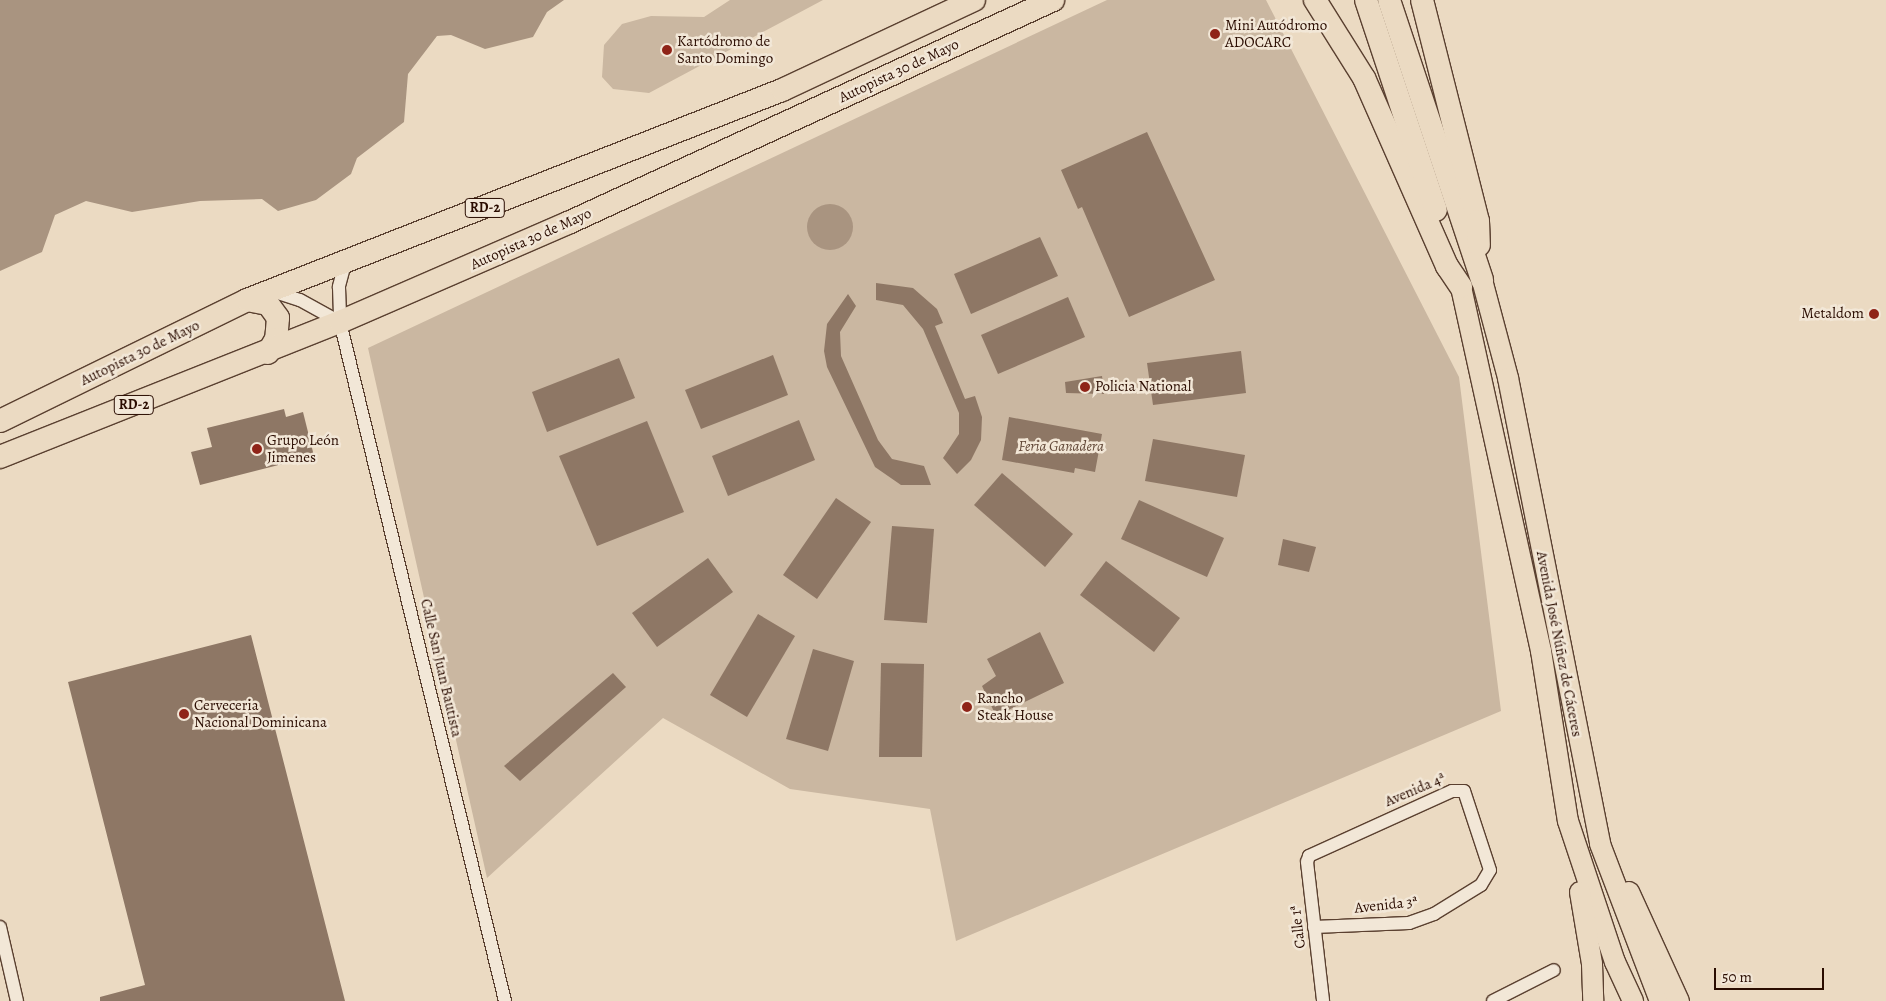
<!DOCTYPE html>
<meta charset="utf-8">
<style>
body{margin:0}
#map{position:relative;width:1886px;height:1001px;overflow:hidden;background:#ebdac2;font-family:Alegreya,serif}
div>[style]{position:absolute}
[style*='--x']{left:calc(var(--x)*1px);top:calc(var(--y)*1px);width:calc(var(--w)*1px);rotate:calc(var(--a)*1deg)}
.green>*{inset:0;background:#cab7a1}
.water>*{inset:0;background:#a99480}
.round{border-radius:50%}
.building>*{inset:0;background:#8e7765}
.roads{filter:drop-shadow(1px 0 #5a4030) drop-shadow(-1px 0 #5a4030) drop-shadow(0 1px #5a4030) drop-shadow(0 -1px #5a4030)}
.street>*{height:12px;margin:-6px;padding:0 6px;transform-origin:6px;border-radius:6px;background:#f2e7d7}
.primary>*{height:20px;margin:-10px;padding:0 10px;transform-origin:10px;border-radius:10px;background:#ebdac2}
.highway>*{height:22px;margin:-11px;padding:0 11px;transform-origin:11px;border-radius:11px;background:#ebdac2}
.dots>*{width:14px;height:14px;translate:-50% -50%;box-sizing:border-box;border:2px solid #f2e7d7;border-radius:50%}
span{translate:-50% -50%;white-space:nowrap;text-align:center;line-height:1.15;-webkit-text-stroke:5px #f2e7d7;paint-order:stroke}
.shield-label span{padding:1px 4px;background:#f2e7d7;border:1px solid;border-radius:4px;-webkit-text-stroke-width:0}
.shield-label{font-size:14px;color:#2a0c00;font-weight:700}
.poi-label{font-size:15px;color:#2a0c00}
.left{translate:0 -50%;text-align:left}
.right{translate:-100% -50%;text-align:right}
.street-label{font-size:15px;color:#2a0c00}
.park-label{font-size:15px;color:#624838;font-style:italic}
.scale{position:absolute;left:1714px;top:968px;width:110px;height:22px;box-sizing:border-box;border:2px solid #2a0c00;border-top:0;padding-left:6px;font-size:15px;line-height:18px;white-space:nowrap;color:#2a0c00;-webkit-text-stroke:4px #f2e7d7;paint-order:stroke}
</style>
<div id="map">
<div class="green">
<div style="clip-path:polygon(730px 0,823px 0,649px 93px,613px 89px,602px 77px,604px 45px,622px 24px,651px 16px,704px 17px)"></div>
<div style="clip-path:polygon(1107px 0,1266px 0,1459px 377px,1501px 711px,956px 941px,930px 809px,790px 789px,663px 718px,487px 878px,368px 348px)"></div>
</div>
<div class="water">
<div style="clip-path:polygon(0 0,564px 0,547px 12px,533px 37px,485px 49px,451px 35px,437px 36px,408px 74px,404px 122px,357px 158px,351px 174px,316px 200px,278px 211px,262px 199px,200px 201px,132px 212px,86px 201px,55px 215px,42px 252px,0 271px)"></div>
<div class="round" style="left:807px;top:204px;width:46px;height:46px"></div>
</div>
<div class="building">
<div style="clip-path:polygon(1147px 132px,1215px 280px,1129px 317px,1082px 207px,1078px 209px,1061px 170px)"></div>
<div style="clip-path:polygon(1040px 237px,1058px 276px,971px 314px,954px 274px)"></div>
<div style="clip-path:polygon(876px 283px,913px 288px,937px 309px,943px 323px,935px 326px,965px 399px,975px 396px,982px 417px,981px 440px,971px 460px,957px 474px,943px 458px,959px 434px,959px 413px,923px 329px,903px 305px,876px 300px)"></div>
<div style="clip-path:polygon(848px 294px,856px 306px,840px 332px,841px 356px,878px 440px,892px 459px,924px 466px,931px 485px,901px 485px,875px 467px,827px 367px,824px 351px,827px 324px)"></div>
<div style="clip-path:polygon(1068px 297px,1085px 337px,998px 374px,981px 335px)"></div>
<div style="clip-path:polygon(1241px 351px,1246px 393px,1153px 405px,1147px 363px)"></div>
<div style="clip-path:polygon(773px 355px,788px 395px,701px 429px,685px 390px)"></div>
<div style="clip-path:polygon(619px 358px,635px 398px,547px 432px,532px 392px)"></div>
<div style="clip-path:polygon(1102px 376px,1104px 394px,1066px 393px,1065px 382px)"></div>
<div style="clip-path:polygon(284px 409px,286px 417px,303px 412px,314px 456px,200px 485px,191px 452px,212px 447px,207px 428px)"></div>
<div style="clip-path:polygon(1009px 417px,1102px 434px,1095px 472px,1075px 468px,1074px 473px,1002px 460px)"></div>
<div style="clip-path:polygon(799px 420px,815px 460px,728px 496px,712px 456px)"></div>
<div style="clip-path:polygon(647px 421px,684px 512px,597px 546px,559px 456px)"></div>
<div style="clip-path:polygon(1153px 439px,1245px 455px,1237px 497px,1145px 481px)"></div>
<div style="clip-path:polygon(1002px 473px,1073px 534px,1045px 567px,974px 505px)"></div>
<div style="clip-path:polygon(836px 498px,871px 522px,817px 599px,783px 575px)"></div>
<div style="clip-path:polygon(1139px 500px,1224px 538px,1207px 577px,1121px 539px)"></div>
<div style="clip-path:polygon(892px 526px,934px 529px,927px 623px,884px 620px)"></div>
<div style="clip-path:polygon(1283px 539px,1316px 547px,1309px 572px,1278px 565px)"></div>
<div style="clip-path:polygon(708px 558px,733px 592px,657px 647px,632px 613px)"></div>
<div style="clip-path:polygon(1106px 561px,1180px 618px,1154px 652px,1080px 595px)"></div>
<div style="clip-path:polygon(758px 614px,795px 636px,747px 717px,710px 695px)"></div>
<div style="clip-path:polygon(1040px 632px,1064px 683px,996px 716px,982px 686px,996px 676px,987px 659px)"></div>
<div style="clip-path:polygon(251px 635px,345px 1001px,100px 1001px,100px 997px,145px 985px,68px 682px)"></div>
<div style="clip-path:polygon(813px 649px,854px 661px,828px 751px,786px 739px)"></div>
<div style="clip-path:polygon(881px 663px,924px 664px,922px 757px,879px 757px)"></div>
<div style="clip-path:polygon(613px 673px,626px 687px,520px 781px,504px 766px)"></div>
</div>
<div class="roads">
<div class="street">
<div style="--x:346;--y:260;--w:28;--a:105"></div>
<div style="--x:339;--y:287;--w:35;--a:88"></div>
<div style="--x:340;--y:322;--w:699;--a:76.34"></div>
<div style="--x:272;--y:291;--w:29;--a:18"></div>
<div style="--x:300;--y:300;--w:46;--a:28.8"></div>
<div style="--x:0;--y:927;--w:76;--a:77.1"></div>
<div style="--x:1314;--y:927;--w:95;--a:-2.4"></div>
<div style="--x:1409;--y:923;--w:27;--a:-20"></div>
<div style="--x:1434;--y:914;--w:55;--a:-31.7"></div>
<div style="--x:1481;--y:885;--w:17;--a:-59"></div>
<div style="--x:1490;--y:870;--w:83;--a:-108.2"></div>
<div style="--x:1464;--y:791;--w:12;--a:180"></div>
<div style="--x:1452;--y:791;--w:157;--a:155.6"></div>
<div style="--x:1309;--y:856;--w:6;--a:108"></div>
<div style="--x:1307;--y:862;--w:140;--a:83.4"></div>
<div style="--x:1493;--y:1001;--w:68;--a:-26.9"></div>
</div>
<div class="primary">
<div style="--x:1482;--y:280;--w:101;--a:75.1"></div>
<div style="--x:1508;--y:378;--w:475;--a:78.8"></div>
<div style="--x:1600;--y:844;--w:168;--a:69.1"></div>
<div style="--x:1461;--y:287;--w:373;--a:77.6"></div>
<div style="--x:1541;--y:651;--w:172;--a:81"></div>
<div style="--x:1568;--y:821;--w:149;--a:71.6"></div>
<div style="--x:1615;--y:962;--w:43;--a:65.2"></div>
<div style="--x:1580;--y:892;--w:73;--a:80.5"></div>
<div style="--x:1592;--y:964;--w:37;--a:88"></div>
<div style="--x:1629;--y:892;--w:120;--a:65.4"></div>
</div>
<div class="highway">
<div style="--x:1315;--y:0;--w:92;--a:57.9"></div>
<div style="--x:1364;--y:78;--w:206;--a:66.2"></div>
<div style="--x:1447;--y:266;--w:25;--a:56"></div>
<div style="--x:1366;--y:0;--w:221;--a:71.6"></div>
<div style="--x:1389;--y:0;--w:295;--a:71.6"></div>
<div style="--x:1422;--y:0;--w:228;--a:75.8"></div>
<div style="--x:1478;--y:221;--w:24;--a:88"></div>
<div style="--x:247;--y:300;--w:21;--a:11"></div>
<div style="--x:268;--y:304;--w:17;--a:54"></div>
<div style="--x:278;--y:318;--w:21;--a:95"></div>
<div style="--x:276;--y:339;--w:16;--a:120"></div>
<div style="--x:0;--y:421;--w:275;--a:-26.1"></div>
<div style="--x:247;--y:300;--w:575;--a:-21.43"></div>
<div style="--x:782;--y:90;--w:212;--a:-25.1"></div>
<div style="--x:0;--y:457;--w:366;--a:-21.7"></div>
<div style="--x:340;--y:322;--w:249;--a:-23.5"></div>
<div style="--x:568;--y:223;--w:534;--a:-24.69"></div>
</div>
</div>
<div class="dots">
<div style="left:1215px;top:34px;background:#8f2418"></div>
<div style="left:667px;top:50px;background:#8f2418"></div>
<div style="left:1874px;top:314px;background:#8f2418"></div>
<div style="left:1085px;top:387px;background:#8f2418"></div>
<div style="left:257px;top:449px;background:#8f2418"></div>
<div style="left:967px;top:707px;background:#8f2418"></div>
<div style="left:184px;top:714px;background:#8f2418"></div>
</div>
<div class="shield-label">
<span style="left:485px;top:208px">RD-2</span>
<span style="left:134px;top:405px">RD-2</span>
</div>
<div class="poi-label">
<span class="left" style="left:1225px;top:34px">Mini Autódromo<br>ADOCARC</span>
<span class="left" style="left:677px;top:50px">Kartódromo de<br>Santo Domingo</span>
<span class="right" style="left:1864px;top:314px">Metaldom</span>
<span class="left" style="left:1095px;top:387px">Policia National</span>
<span class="left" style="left:267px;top:449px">Grupo León<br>Jimenes</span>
<span class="left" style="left:977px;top:707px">Rancho<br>Steak House</span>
<span class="left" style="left:194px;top:714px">Cerveceria<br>Nacional Dominicana</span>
</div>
<div class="street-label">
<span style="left:899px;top:71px;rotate:-25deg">Autopista 30 de Mayo</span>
<span style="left:531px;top:239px;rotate:-24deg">Autopista 30 de Mayo</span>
<span style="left:140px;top:353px;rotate:-26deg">Autopista 30 de Mayo</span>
<span style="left:1559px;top:644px;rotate:79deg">Avenida José Núñez de Cáceres</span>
<span style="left:441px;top:668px;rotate:77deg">Calle San Juan Bautista</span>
<span style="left:1415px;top:790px;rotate:-23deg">Avenida 4ª</span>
<span style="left:1386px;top:905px;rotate:-6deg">Avenida 3ª</span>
<span style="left:1298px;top:927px;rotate:-97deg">Calle 1ª</span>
</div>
<div class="park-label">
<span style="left:1061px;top:447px">Feria Ganadera</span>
</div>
<div class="scale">50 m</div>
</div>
